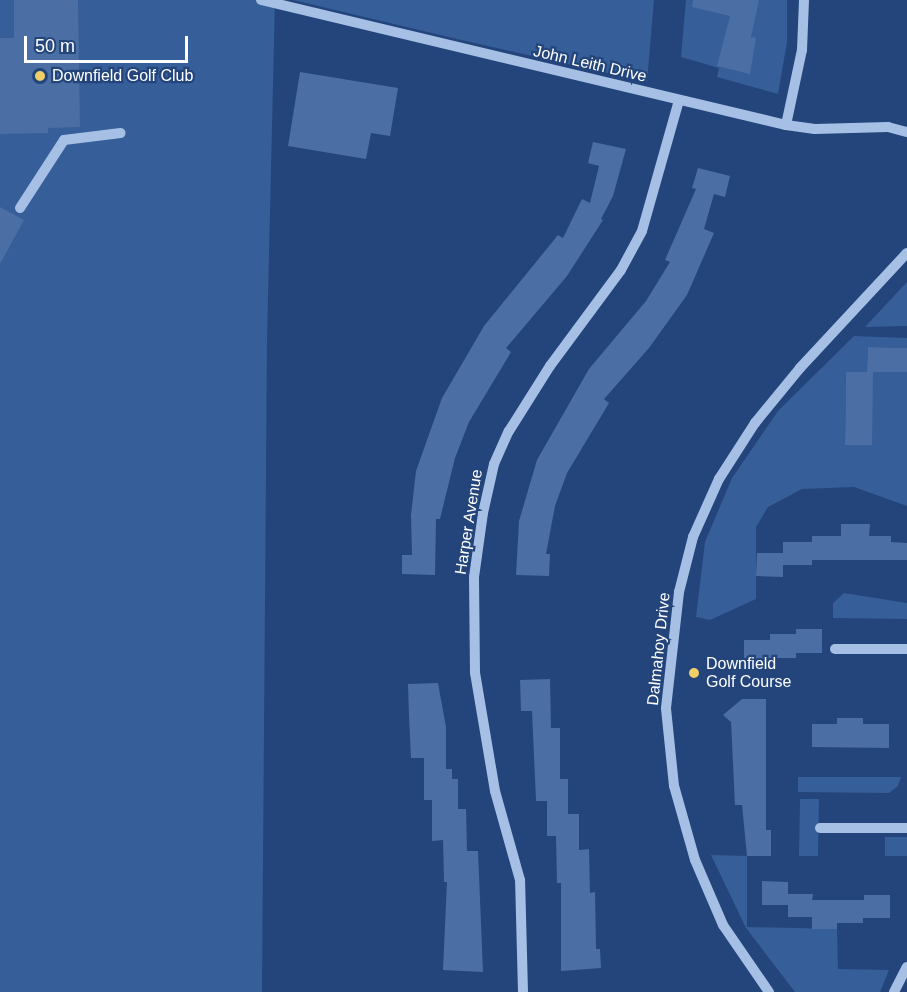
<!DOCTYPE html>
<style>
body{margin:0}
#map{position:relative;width:907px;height:992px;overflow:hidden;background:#23457b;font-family:Arial,sans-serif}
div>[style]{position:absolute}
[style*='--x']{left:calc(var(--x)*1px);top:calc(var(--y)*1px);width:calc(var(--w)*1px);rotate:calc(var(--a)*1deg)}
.green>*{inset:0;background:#365e99}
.building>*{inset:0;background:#4b6fa4}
.minor>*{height:10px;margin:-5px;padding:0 5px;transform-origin:5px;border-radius:5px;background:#a6bfe5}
.dots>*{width:16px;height:16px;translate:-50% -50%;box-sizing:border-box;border:3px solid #23457b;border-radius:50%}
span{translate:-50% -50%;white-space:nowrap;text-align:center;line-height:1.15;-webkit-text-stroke:4.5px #23457b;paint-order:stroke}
.street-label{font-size:16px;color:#fff}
.poi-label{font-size:16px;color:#fff}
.left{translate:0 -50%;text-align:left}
.scale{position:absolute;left:24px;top:36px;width:164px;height:27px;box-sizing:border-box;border:3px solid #fff;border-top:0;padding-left:8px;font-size:18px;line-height:21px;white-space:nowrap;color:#fff;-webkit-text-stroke:4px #23457b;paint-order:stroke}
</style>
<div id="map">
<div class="green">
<div style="clip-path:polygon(0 0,275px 0,267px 340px,262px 992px,0 992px)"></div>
<div style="clip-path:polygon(293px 0,654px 0,647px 82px,457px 39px)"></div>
<div style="clip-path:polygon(686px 0,787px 0,787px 42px,778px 94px,717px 77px,719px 68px,681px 57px)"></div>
<div style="clip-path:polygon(907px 282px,907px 326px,865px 327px)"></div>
<div style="clip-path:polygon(854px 336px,907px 338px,907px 348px,868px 347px,867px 372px,846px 372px,845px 444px,873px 372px,907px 372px,907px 506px,854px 487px,802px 489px,768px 507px,756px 527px,756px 599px,710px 620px,696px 617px,705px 542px,732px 478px,778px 411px)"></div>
<div style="clip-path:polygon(844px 593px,907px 603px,907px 619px,833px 618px,833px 603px)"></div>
<div style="clip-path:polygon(798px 777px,901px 777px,898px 786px,889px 793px,798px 792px)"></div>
<div style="clip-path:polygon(800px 799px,819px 799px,818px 856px,799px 856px)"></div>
<div style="clip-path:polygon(885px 837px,907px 837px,907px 856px,885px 856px)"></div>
<div style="clip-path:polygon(711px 855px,747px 856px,747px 927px,837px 929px,838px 969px,889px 970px,880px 992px,795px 992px,746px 928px)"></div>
</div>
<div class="building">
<div style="clip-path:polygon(14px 0,78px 0,80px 127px,48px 128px,48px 133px,0 134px,0 38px,14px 38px)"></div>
<div style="clip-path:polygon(693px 0,759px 0,751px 37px,756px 38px,750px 74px,717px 66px,730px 16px,692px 7px)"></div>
<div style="clip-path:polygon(300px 72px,398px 88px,390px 136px,371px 133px,366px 159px,288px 146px)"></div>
<div style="clip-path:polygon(593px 142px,626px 149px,613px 196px,601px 219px,603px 220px,567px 276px,506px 348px,511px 352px,469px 422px,455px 458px,440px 519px,436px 519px,435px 575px,402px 574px,402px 555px,412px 555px,411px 515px,416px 471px,442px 398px,484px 326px,558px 235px,563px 238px,582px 199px,590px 203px,599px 166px,588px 163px)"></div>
<div style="clip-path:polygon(698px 168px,730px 176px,725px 197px,714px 194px,704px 229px,714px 233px,687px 295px,649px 348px,604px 399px,609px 403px,567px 473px,555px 506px,546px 554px,550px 554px,549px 576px,516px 575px,519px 521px,537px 460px,589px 369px,646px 301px,670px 262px,665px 260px,696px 189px,692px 188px)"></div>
<div style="clip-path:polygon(0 207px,24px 220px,0 264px)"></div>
<div style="clip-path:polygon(868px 347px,907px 348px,907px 372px,867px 372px)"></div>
<div style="clip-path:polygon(846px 372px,873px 372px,872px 445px,845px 445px)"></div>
<div style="clip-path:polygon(841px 524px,870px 524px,869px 536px,891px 536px,891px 542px,907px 543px,907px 560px,812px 560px,812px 565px,783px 565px,783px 577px,756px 576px,757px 553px,783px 553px,783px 542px,812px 542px,812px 536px,841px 536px)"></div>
<div style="clip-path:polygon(796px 629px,822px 629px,822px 653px,796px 653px,796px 658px,770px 658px,770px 664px,744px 664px,744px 640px,770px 640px,770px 634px,796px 634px)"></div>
<div style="clip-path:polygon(550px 679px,551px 728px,560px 728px,560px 779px,568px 779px,568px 814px,579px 814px,579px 850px,589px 849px,590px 893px,595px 892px,596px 949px,600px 949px,601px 968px,561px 971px,561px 883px,557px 883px,556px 836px,547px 836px,547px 801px,536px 801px,532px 711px,521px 711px,520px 680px)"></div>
<div style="clip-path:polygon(438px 683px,446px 727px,446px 769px,452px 769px,452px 779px,458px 779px,458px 809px,466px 809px,467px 851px,478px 851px,483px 972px,443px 970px,447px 882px,444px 882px,443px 840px,432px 841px,432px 800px,424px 800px,424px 758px,411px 758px,409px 716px,408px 684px)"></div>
<div style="clip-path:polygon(742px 699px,766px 699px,766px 830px,771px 830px,771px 856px,747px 856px,742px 805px,735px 805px,731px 722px,723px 715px)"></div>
<div style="clip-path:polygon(837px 718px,863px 718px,863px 724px,889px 724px,889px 748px,812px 747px,812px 724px,837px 724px)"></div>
<div style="clip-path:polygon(762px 881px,788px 882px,788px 905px,762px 905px)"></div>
<div style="clip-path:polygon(788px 894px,813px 894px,812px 900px,864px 900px,864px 895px,890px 895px,890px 918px,863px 918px,863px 923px,837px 923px,837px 929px,812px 929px,812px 917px,788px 917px)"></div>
</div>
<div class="minor">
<div style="--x:261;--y:0;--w:540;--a:13.39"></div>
<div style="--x:786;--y:125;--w:29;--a:8"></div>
<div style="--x:815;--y:129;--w:73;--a:-1.6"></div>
<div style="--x:888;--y:127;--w:20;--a:15"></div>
<div style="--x:786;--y:125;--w:77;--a:-78"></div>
<div style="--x:802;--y:50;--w:50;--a:-87.7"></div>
<div style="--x:20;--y:208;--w:81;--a:-57.1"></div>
<div style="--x:64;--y:140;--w:57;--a:-7"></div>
<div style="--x:835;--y:649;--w:72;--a:0"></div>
<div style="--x:820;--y:828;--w:87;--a:0"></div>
<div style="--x:523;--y:992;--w:112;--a:-91.5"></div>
<div style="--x:520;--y:880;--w:92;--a:-105.7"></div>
<div style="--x:495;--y:791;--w:120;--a:-99.6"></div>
<div style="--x:475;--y:673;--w:96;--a:-90.6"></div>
<div style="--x:474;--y:577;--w:65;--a:-82"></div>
<div style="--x:483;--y:513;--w:50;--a:-77.3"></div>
<div style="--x:494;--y:464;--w:36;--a:-66"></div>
<div style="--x:509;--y:431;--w:77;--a:-57.8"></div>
<div style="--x:550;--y:366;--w:119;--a:-53.5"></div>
<div style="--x:621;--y:270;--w:44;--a:-61.7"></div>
<div style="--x:642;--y:231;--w:136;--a:-74.2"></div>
<div style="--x:769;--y:992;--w:81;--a:-124.5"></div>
<div style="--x:723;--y:925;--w:71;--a:-113.3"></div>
<div style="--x:695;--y:860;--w:77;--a:-105.8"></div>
<div style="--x:674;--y:786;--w:78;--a:-95.9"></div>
<div style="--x:666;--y:708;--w:117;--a:-83.6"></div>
<div style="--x:679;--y:592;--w:57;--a:-75.7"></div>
<div style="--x:693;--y:537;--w:64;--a:-65.9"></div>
<div style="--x:719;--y:479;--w:67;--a:-57.3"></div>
<div style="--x:755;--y:423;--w:71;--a:-50.7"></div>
<div style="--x:800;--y:368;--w:157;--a:-47.1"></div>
<div style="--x:894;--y:992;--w:28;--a:-63"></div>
</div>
<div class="dots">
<div style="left:40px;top:76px;background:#f0cf69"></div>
<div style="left:694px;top:673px;background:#f0cf69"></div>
</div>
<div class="street-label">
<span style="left:590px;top:64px;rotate:13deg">John Leith Drive</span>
<span style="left:469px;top:522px;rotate:-81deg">Harper Avenue</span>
<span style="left:659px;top:649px;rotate:-84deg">Dalmahoy Drive</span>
</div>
<div class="poi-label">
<span class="left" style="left:52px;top:76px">Downfield Golf Club</span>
<span class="left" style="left:706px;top:673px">Downfield<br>Golf Course</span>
</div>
<div class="scale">50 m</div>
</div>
